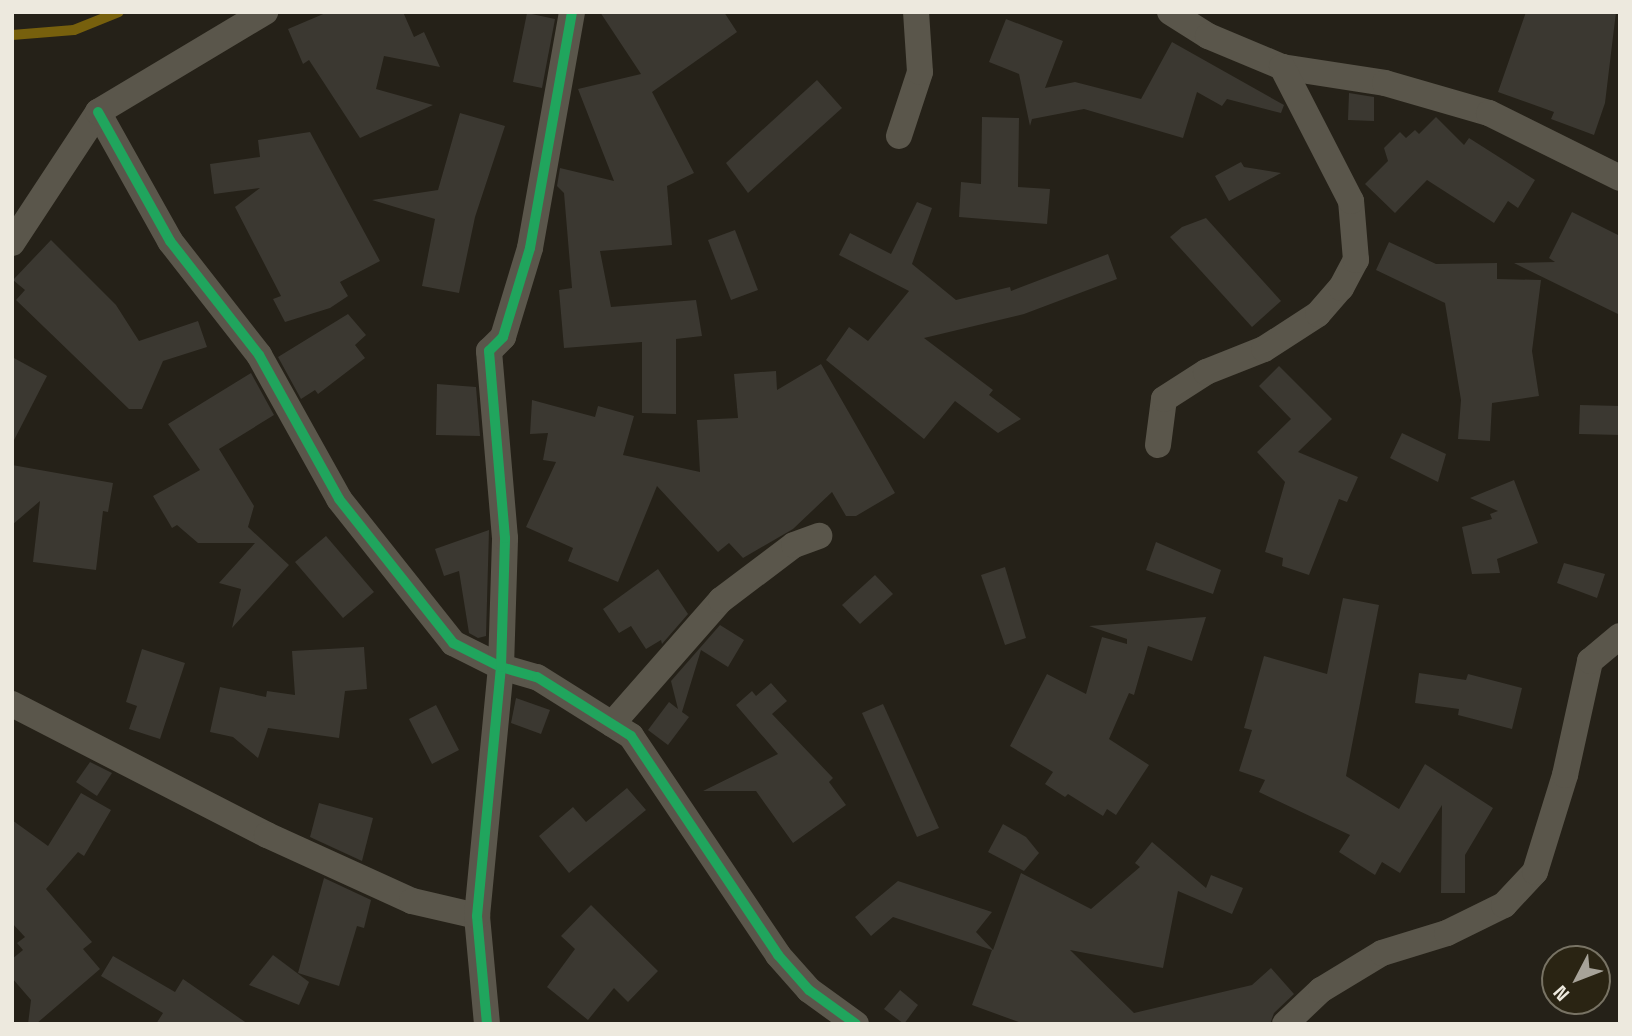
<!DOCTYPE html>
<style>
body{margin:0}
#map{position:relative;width:1632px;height:1036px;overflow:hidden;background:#252118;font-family:"Space Grotesk",sans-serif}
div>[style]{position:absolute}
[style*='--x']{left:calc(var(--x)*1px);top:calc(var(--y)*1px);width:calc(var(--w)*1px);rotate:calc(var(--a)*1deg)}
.stream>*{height:10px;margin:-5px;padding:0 5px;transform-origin:5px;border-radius:5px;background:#77600d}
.building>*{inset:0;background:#3b3831}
.street>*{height:26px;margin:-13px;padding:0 13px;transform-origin:13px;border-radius:13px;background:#5a564b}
.cycleway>*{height:10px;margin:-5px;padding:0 5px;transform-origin:5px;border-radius:5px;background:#20a55d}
span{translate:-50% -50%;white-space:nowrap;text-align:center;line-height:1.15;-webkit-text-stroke:5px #2a2413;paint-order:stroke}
.frame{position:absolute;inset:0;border:14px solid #ede9de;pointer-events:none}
.north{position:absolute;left:1541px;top:945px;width:70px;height:70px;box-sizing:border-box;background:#2a2413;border:2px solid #787364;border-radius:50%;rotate:228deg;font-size:19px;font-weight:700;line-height:28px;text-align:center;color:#ede9de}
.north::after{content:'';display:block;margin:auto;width:24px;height:32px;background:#a7a399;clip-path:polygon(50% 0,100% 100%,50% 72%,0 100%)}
</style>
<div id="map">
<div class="stream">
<div style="--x:12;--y:35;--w:62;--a:-4.6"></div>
<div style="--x:74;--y:30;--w:48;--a:-21.8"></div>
</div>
<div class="building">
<div style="clip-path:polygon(328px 12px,403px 12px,414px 37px,424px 32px,440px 67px,384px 56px,376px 89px,433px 105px,360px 138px,309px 60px,303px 64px,288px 29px)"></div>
<div style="clip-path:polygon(600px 12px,724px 12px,737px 32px,652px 92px,694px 173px,667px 186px,672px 245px,600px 251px,611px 307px,696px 300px,702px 336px,676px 339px,676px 414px,642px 413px,642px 342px,564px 348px,559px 290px,572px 288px,564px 193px,557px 186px,560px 168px,614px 181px,578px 89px,641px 74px)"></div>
<div style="clip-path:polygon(1526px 12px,1616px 12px,1605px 103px,1594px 135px,1551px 119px,1554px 112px,1498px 92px)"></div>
<div style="clip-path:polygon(527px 13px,555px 19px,542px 88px,513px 82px)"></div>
<div style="clip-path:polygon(1006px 19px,1063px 41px,1045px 88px,1075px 82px,1141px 99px,1172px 42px,1284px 105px,1281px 113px,1227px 99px,1222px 106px,1197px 92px,1183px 138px,1084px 109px,1032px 119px,1030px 126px,1019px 74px,989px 62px)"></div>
<div style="clip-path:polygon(817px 80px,842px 108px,748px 193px,726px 163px)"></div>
<div style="clip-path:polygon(1349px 93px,1374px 97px,1374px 121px,1348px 120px)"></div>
<div style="clip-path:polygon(460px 113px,505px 126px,475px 217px,459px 293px,422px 286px,435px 219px,372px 200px,438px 190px)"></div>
<div style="clip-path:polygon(982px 117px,1019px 118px,1018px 187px,1050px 189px,1047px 224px,959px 217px,961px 182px,981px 184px)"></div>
<div style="clip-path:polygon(1436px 117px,1464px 145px,1469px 138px,1535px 180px,1518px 208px,1508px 201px,1494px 223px,1427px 180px,1395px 213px,1365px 184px,1388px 161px,1384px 148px,1400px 132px,1406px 138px,1415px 130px,1419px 134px)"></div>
<div style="clip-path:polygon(310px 132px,380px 261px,340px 282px,348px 296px,330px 308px,285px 322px,273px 299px,281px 296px,235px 207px,260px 188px,214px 194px,210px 164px,260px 157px,258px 140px)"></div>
<div style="clip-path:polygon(1241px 162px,1244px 167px,1281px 173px,1229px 201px,1215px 176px)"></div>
<div style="clip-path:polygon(917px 202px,932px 208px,912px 264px,956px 300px,1010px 287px,1011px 291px,1108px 254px,1117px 279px,1024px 314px,924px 338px,993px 390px,989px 395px,1021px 419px,998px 433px,955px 401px,924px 439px,826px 360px,849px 327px,868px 341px,909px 291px,839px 255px,850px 233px,891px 254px)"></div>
<div style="clip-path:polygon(1572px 212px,1620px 236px,1620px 315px,1514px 263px,1555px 262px,1549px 258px)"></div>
<div style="clip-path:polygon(1206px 218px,1281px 301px,1252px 327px,1170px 237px,1182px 227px)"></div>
<div style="clip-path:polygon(735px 230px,758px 290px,731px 300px,708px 240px)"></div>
<div style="clip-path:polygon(51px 240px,116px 305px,139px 341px,198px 321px,207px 347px,163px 361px,142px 409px,129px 409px,16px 300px,25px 290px,13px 280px)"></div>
<div style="clip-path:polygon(1389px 242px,1436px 264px,1497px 263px,1497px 279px,1541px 280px,1532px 351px,1539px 396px,1492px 403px,1490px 441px,1458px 439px,1461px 400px,1445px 303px,1376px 270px)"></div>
<div style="clip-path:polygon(348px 314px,366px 335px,355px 345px,365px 358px,318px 394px,315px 390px,301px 399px,278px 357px)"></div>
<div style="clip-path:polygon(12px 357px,47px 376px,12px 444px)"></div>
<div style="clip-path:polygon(821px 364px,895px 493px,856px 516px,846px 516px,832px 492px,793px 529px,743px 558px,729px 543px,718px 552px,657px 486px,618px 582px,568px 561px,573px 548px,526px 527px,556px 462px,543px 460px,548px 433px,530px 434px,532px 400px,595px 417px,598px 406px,634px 416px,623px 455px,700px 472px,697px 420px,738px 418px,734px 374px,776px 371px,777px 390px)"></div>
<div style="clip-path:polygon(1279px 366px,1332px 419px,1298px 452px,1358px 477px,1347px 502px,1339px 499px,1309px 575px,1282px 566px,1283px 558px,1265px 552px,1285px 482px,1257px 452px,1291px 419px,1259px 386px)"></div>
<div style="clip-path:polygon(251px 373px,274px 415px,219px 449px,254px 506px,248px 527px,289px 565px,232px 628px,241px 589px,219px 583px,255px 543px,198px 543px,177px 525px,172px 528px,153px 496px,200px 470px,168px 424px)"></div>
<div style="clip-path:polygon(437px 384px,476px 387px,480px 436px,436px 435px)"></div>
<div style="clip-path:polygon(1580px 405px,1620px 406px,1620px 435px,1579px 434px)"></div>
<div style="clip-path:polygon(1402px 433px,1446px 454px,1438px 482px,1390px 458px)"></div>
<div style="clip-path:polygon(12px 465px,113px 483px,108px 512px,103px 511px,96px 570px,33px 562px,40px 501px,12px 525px)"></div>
<div style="clip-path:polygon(1514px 480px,1538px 543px,1497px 559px,1500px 573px,1472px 574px,1462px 527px,1492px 519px,1490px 514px,1498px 511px,1470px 498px)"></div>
<div style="clip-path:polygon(489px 530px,486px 636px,478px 638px,469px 633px,459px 571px,444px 576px,435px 549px)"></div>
<div style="clip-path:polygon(326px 536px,374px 592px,343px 618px,295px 562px)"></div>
<div style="clip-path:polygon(1156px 542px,1221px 570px,1213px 594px,1146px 570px)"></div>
<div style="clip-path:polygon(1564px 563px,1605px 574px,1597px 598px,1557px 583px)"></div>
<div style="clip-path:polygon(1005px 567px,1026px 638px,1005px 645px,981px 575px)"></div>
<div style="clip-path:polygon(658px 569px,688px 614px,662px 644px,661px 640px,646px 649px,631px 626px,619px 633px,603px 609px)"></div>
<div style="clip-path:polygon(875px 575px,893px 594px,860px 624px,842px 605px)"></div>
<div style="clip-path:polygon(1343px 598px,1379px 605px,1346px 776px,1399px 809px,1425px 764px,1493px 808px,1465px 855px,1465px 893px,1441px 893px,1442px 805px,1400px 873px,1382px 862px,1375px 875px,1339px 852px,1350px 835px,1259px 792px,1265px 780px,1239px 771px,1252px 730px,1244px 728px,1264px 656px,1327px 674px)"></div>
<div style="clip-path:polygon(1206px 617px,1192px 661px,1148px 646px,1134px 695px,1129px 693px,1109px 739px,1149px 765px,1116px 815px,1107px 809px,1103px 816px,1068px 794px,1065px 797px,1045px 784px,1053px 772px,1010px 746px,1047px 674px,1086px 694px,1102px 637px,1127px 644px,1127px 639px,1089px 626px)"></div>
<div style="clip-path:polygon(720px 625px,744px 640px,728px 667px,701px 650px,682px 712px,689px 717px,668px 745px,648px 730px,669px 702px,678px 709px,671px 681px)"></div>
<div style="clip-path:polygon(364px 647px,367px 689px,345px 691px,339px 738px,268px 728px,258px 758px,233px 737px,210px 732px,220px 687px,266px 697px,267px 691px,295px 695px,292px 651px)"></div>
<div style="clip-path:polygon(142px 649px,185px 663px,160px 739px,129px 729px,137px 706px,126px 702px)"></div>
<div style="clip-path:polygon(1419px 673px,1466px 680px,1468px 674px,1522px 688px,1512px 729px,1458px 715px,1459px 709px,1415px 703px)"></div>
<div style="clip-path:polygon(771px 683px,787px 701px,772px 714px,833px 778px,829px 782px,846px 805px,793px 843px,756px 791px,703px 791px,778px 754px,736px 705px,752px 691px,756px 696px)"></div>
<div style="clip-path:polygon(516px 698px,550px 710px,541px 734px,511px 723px)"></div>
<div style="clip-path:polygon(883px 704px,939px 828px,917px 837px,862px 713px)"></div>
<div style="clip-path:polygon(436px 705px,459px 750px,432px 764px,409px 719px)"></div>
<div style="clip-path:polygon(90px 762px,112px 773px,97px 796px,76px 782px)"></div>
<div style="clip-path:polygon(627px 788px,646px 810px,569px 873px,539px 836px,573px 807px,586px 822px)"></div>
<div style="clip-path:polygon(81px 793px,111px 810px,84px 856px,78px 852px,46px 889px,92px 942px,83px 949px,100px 969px,36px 1024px,28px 1024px,31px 1000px,12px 978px,12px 959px,23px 950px,17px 943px,25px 937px,12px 923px,12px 820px,48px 846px)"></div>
<div style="clip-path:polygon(319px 803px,373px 818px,362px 861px,310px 837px)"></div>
<div style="clip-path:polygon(1003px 824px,1026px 837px,1039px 853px,1024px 871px,988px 852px)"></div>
<div style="clip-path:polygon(1152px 842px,1206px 888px,1211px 875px,1243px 888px,1232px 914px,1178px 891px,1163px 968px,1070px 950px,1134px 1013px,1252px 985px,1271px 968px,1294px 994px,1274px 1013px,1270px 1024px,1024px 1024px,972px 1005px,992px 950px,893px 917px,871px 936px,855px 917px,898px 881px,992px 912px,976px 932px,993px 950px,1021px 873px,1091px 909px,1140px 867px,1135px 863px)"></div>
<div style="clip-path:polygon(324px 878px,371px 900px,364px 928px,357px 926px,339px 986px,298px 973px)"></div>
<div style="clip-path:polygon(591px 905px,658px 971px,628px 1002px,614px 988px,588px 1020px,547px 987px,575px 949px,561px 936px)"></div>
<div style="clip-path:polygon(273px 955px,309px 982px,299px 1005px,249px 985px)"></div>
<div style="clip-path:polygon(113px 956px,175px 992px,183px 979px,248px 1024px,156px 1024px,163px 1013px,101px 976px)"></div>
<div style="clip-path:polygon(900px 990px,918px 1005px,904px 1024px,884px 1009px)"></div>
</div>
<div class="street">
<div style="--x:1170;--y:12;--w:45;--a:32.3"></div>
<div style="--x:1208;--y:36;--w:80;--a:22.7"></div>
<div style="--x:1282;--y:67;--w:104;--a:8.8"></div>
<div style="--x:1385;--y:83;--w:108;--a:16.1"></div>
<div style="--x:1489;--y:113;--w:146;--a:26.4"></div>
<div style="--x:98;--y:112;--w:148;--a:60.8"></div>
<div style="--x:170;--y:241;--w:145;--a:52"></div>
<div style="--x:259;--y:355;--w:165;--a:60.9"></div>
<div style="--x:339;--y:499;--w:184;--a:51.6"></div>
<div style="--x:453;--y:643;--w:54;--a:26.6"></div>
<div style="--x:501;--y:667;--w:37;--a:16"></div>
<div style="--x:537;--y:677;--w:111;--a:32.1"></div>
<div style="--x:631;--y:736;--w:264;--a:56.1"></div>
<div style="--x:778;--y:955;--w:47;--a:48.5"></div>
<div style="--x:809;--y:990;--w:58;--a:35.9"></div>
<div style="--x:899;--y:136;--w:67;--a:-71.8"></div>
<div style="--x:920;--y:72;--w:60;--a:-93.8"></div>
<div style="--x:12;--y:243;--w:157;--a:-56.7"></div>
<div style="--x:98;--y:112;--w:195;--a:-30.9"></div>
<div style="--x:1158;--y:445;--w:46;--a:-82.6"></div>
<div style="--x:1164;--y:399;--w:50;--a:-32.7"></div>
<div style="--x:1206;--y:372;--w:62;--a:-21.6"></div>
<div style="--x:1264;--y:349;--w:64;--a:-32.9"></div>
<div style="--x:1318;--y:314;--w:35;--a:-49"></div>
<div style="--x:1341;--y:288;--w:32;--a:-62"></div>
<div style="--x:1356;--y:260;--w:59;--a:-94.8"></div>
<div style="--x:1351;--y:201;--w:151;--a:-117.2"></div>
<div style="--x:12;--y:704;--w:287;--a:27.2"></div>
<div style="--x:267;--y:835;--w:159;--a:24.5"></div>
<div style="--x:412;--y:901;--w:67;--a:13"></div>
<div style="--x:612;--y:724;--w:165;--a:-48.7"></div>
<div style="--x:721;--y:600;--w:91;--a:-37"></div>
<div style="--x:794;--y:545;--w:27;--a:-20"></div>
<div style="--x:487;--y:1024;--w:108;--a:-95.3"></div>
<div style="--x:477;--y:916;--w:250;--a:-84.5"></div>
<div style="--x:501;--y:667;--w:129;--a:-88.2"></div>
<div style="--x:505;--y:538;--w:188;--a:-94.9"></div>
<div style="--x:489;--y:351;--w:20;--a:-45"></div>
<div style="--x:503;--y:337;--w:93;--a:-73.1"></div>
<div style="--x:530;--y:248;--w:240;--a:-79.9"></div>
<div style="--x:1285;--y:1024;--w:50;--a:-43.4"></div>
<div style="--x:1321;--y:990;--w:71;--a:-31.2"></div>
<div style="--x:1382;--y:953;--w:68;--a:-17.1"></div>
<div style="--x:1447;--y:933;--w:64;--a:-26.2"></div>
<div style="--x:1504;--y:905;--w:45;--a:-46.8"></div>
<div style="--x:1535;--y:872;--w:102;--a:-72.8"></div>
<div style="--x:1565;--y:775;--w:117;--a:-77.6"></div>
<div style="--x:1590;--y:661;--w:39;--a:-40"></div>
</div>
<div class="cycleway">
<div style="--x:98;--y:112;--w:148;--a:60.8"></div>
<div style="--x:170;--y:241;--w:145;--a:52"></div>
<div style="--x:259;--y:355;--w:165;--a:60.9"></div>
<div style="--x:339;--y:499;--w:184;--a:51.6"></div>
<div style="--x:453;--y:643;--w:54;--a:26.6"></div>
<div style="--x:501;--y:667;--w:37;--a:16"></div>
<div style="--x:537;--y:677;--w:111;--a:32.1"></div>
<div style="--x:631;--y:736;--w:264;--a:56.1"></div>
<div style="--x:778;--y:955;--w:47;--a:48.5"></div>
<div style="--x:809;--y:990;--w:58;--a:35.9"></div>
<div style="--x:487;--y:1024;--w:108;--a:-95.3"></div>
<div style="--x:477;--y:916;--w:250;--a:-84.5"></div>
<div style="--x:501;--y:667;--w:129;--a:-88.2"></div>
<div style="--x:505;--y:538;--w:188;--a:-94.9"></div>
<div style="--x:489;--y:351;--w:20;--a:-45"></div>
<div style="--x:503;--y:337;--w:93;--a:-73.1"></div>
<div style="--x:530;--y:248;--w:240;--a:-79.9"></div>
</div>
<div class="frame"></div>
<div class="north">N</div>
</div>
